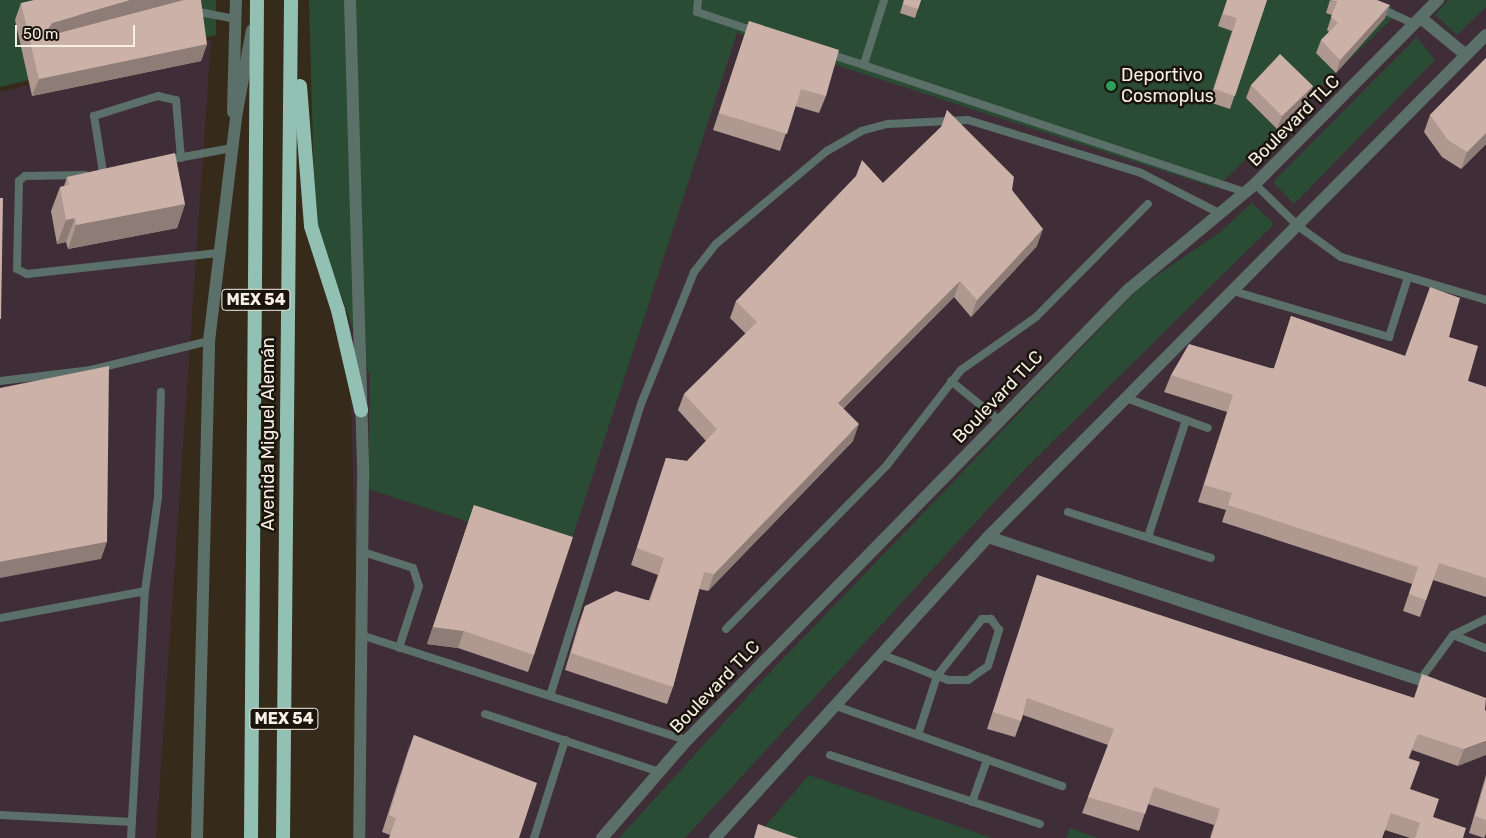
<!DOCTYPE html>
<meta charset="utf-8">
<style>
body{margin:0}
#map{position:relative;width:1486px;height:838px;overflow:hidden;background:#362a1a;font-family:Rubik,sans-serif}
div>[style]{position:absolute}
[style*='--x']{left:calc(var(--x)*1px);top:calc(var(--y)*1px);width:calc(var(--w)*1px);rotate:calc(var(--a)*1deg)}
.industrial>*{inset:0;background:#3f2e38}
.green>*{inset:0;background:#2a4b34}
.service>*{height:8px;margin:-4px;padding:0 4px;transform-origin:4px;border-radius:4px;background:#5c706a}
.minor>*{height:12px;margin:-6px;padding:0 6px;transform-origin:6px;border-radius:6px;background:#5c706a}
.tertiary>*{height:12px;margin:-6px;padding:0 6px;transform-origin:6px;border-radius:6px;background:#5c706a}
.trunk>*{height:14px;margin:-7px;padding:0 7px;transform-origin:7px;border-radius:7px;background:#92c1b3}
.wall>*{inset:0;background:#af9890}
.shaded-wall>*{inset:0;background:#8e7c76}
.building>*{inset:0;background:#cbb1a8}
.dots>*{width:14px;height:14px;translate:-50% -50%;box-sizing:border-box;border:2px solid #19140c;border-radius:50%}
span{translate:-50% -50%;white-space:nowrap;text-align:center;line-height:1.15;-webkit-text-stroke:5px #19140c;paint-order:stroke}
.shield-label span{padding:1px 4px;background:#19140c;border:1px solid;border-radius:4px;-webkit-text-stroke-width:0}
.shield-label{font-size:16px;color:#f7efe4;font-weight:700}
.poi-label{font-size:18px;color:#f7efe4}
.left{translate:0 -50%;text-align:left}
.street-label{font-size:18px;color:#f7efe4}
.scale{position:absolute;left:15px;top:25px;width:120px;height:22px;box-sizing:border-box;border:2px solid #f7efe4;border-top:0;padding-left:6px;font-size:15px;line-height:18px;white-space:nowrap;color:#f7efe4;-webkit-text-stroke:4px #19140c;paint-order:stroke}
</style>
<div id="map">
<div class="industrial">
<div style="clip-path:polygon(340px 0,1486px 0,1486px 838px,363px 838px)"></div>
<div style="clip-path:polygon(211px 40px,156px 838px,0 838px,0 92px)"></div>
</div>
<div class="green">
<div style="clip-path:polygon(0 0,216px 0,216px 35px,0 87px)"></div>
<div style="clip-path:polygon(309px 0,1372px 0,1391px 6px,1397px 14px,1216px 188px,737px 33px,567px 554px,368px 489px,370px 376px,315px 223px)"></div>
<div style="clip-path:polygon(1448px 0,1486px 0,1486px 7px,1457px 35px,1435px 15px)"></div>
<div style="clip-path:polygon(1417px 37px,1435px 60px,1294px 204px,1273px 182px)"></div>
<div style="clip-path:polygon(1252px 203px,1274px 224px,1022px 472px,685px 838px,619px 838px,758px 685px,1141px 286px,1219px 233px)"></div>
<div style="clip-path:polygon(809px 775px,992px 838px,755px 838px)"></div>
<div style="clip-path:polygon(1070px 828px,1098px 838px,1066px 838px)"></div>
</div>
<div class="service">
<div style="--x:698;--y:0;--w:12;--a:95"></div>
<div style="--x:697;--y:12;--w:60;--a:18.4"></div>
<div style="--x:1379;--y:8;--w:39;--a:24"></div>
<div style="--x:194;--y:11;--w:43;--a:10.8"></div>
<div style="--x:830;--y:54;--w:437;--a:18.4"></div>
<div style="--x:864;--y:64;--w:67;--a:-72.6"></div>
<div style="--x:167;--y:160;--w:66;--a:-10.5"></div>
<div style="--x:103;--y:172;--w:57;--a:-99.1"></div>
<div style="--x:94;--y:116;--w:67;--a:-17.4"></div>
<div style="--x:158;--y:96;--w:18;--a:13"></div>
<div style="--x:176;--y:100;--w:58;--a:85.1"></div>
<div style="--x:85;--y:175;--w:60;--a:179"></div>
<div style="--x:25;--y:176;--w:8;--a:140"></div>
<div style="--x:19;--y:181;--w:88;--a:91.3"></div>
<div style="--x:17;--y:269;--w:11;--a:27"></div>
<div style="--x:27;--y:274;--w:192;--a:-6.3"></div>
<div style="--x:1255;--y:184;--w:60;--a:44.3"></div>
<div style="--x:1298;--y:226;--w:53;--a:35.8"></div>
<div style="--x:1341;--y:257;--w:151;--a:16.5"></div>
<div style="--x:1233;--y:291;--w:163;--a:16.4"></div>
<div style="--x:1389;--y:337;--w:63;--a:-72.4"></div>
<div style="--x:0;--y:381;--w:92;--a:-6.9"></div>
<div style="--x:91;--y:370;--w:122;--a:-13.8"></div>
<div style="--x:951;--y:381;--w:63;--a:39.2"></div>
<div style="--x:1126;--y:398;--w:87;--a:20.1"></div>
<div style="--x:1068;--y:512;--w:150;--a:17.8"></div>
<div style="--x:1148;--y:537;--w:123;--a:-72"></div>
<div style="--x:363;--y:552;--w:52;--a:17.7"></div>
<div style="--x:413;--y:568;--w:19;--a:72"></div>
<div style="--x:419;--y:586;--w:65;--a:107.9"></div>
<div style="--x:0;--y:618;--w:147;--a:-10.5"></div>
<div style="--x:726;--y:629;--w:230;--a:-45.5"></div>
<div style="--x:887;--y:465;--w:120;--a:-52.1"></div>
<div style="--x:961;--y:370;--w:92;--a:-35.2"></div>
<div style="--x:1036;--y:317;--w:159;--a:-45.3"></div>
<div style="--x:361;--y:635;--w:342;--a:17.9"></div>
<div style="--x:1453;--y:635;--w:35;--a:22"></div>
<div style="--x:882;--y:655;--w:23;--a:20"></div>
<div style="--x:904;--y:663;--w:35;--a:22"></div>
<div style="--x:937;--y:676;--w:12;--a:20"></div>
<div style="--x:948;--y:680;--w:20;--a:0"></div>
<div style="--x:968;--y:680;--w:24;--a:-35"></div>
<div style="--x:988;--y:666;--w:38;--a:-73"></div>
<div style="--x:999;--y:630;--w:14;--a:-126"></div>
<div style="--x:991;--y:619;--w:9;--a:180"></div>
<div style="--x:982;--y:619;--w:73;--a:128.3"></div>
<div style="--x:937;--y:676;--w:62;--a:107.9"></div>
<div style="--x:1420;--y:680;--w:56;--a:-53.7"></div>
<div style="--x:1453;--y:635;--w:37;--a:-26"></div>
<div style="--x:550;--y:696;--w:306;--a:-72.7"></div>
<div style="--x:641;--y:404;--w:142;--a:-68.1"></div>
<div style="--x:694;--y:272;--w:36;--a:-52"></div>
<div style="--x:716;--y:244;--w:145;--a:-40"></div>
<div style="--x:827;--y:151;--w:39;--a:-30"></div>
<div style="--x:861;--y:131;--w:28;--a:-15"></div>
<div style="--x:888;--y:124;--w:80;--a:-2.9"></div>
<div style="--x:968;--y:120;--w:181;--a:17"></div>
<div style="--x:1141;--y:173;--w:88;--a:27.1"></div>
<div style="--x:836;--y:706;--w:240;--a:19.5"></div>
<div style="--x:485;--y:714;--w:183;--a:18.4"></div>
<div style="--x:830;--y:755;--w:221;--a:18.2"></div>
<div style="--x:972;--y:802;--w:45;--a:-70.3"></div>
<div style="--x:0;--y:815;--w:132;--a:3"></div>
<div style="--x:131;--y:838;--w:247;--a:-86.8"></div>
<div style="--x:145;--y:591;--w:95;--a:-82.1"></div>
<div style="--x:158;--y:497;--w:105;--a:-88.4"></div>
<div style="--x:534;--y:838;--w:103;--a:-72.4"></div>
</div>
<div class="minor">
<div style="--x:1421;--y:18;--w:58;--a:39.4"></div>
<div style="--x:233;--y:112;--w:112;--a:-88.5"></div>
<div style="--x:988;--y:537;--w:471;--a:18.3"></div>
<div style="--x:602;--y:838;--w:130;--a:-49.1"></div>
<div style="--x:687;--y:740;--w:631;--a:-45.58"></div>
<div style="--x:1129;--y:289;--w:164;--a:-39.8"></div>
<div style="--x:1255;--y:184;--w:260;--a:-45.2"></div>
<div style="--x:715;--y:838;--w:406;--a:-47.8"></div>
<div style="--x:988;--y:537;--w:707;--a:-45.23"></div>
</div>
<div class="tertiary">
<div style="--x:350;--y:0;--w:478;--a:88.4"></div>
<div style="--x:363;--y:478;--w:360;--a:90.6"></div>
<div style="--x:197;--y:838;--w:497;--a:-88.6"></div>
<div style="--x:209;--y:341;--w:226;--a:-83.1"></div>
<div style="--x:236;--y:117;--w:88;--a:-79.6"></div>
</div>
<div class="trunk">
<div style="--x:300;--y:86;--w:140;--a:85.5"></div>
<div style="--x:311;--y:226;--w:88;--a:72.2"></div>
<div style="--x:338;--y:310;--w:103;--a:77"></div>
<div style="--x:251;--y:838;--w:838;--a:-89.59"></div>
<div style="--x:283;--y:838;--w:838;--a:-89.45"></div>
</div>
<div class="wall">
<div style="clip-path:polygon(904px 0,921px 0,915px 18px,900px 13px)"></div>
<div style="clip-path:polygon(1227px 0,1267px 0,1230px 109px,1209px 102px,1232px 31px,1218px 26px)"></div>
<div style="clip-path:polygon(1330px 0,1385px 18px,1336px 73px,1316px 53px,1321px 40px,1329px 32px,1327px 30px,1332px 15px,1326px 13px)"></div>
<div style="clip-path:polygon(21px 3px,207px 44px,201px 61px,32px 96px,15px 20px)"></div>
<div style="clip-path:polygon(749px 21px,826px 96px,819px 113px,795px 106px,780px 151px,713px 130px)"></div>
<div style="clip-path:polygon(1486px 58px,1486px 144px,1461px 169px,1442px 157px,1424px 132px,1430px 115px)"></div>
<div style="clip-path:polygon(1251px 85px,1313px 86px,1308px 99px,1277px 129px,1246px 98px)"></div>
<div style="clip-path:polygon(947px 110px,1012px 190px,1037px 246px,971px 317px,954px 297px,843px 409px,853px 441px,708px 591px,699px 589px,673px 687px,667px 704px,565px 670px,579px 623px,585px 606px,649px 600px,658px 575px,631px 565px,666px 458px,687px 461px,706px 441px,678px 410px,684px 394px,746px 334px,730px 318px,736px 301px,883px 183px,941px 127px)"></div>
<div style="clip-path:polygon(67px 177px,185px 204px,177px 228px,68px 249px,66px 242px,57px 244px,51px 211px,60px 187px,64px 186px)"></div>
<div style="clip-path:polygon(1291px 316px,1405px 356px,1449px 337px,1468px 381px,1486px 387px,1486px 597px,1433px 580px,1420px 617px,1403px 611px,1412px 584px,1222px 522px,1226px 510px,1198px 502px,1227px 412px,1164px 392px,1171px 375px,1274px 368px)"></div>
<div style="clip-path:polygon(474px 505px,534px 655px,528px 672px,458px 648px,427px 644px)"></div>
<div style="clip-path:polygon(1037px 575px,1414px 698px,1486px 698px,1458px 766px,1412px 750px,1409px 758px,1410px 789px,1433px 817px,1463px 838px,1410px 838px,1385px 830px,1382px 838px,1210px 838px,1214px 825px,1148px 804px,1139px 831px,1082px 813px,1108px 745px,1023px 715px,1015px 737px,987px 729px)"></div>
<div style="clip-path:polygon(414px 735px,519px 838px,390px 835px,382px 832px,408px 751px)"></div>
<div style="clip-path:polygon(1486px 775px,1486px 834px,1484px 838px,1469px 833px)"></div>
</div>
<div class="shaded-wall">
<div style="clip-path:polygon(131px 0,195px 0,42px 46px,48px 29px,52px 23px)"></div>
<div style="clip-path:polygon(1390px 5px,1385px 18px,1336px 73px,1340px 60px)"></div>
<div style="clip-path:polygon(207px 44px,201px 61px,32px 96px,39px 79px)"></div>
<div style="clip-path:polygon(1313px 86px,1308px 99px,1277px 129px,1282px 116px)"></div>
<div style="clip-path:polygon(1486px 133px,1486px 144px,1461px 169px,1467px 152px)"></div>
<div style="clip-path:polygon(185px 204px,177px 228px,68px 249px,76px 225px)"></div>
<div style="clip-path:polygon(75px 218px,66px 242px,57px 244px,66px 220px)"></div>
<div style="clip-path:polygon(1043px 229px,1037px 246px,971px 317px,977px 300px)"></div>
<div style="clip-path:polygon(960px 281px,954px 297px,831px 420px,838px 403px)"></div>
<div style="clip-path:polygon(859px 424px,853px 441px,708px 591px,714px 574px)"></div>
<div style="clip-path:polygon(107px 542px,101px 559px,0 578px,0 562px)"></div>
<div style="clip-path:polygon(433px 627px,464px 631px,458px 648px,427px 644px)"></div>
<div style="clip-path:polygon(1486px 741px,1486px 755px,1458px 766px,1464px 749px)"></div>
</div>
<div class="building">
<div style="clip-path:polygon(34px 0,131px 0,52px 23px,48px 29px,55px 34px,184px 0,201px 0,207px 44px,39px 79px,21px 3px)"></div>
<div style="clip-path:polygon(904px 0,921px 0,918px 9px,903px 4px)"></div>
<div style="clip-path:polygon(1227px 0,1267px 0,1235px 96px,1214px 89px,1237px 18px,1223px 14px)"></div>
<div style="clip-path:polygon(1330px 0,1377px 0,1390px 5px,1340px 60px,1321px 40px,1338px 23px,1331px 17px,1337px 2px)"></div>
<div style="clip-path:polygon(749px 21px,839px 50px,826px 96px,801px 89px,787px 134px,719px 113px)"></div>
<div style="clip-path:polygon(1280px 54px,1313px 86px,1282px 116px,1251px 85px)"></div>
<div style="clip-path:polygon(1486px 58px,1486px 133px,1467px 152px,1448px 140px,1430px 115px)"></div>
<div style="clip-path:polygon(947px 110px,1014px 177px,1012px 190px,1043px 229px,977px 300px,960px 281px,838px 403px,859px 424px,714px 574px,704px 572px,673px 687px,571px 653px,585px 606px,616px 591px,650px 601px,664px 558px,637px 548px,666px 458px,687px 461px,717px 429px,684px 394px,757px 322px,736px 301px,856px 176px,862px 160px,883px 183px,942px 126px)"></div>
<div style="clip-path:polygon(175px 153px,185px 204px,76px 225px,75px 218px,66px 220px,60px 187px,69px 185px,67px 177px)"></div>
<div style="clip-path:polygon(0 198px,3px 198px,1px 319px,0 319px)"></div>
<div style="clip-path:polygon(1430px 287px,1460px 298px,1449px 337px,1478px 346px,1468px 381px,1486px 387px,1486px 578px,1439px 563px,1426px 600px,1409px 594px,1418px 567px,1228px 505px,1232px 493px,1204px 485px,1233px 395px,1171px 375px,1189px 344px,1274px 369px,1291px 316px,1405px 356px)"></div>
<div style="clip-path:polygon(109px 366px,107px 542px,0 562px,0 388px)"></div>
<div style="clip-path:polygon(474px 505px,573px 537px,534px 655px,464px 631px,433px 627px)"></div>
<div style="clip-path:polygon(1037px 575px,1414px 698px,1422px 674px,1486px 698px,1485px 710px,1486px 711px,1486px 741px,1464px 749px,1418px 734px,1408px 758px,1420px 762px,1410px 789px,1439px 799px,1433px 817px,1466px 828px,1463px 838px,1415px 838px,1420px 823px,1391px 813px,1382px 838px,1211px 838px,1220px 809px,1154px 787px,1145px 814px,1088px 797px,1114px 729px,1027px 698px,1021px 721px,993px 712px)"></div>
<div style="clip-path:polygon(414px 735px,537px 783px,519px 838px,389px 838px,396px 818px,389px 815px)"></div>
<div style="clip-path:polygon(1486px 779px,1486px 820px,1475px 816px)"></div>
<div style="clip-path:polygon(758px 824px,798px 838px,754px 838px)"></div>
</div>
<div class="dots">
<div style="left:1111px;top:86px;background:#2e9e5b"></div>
</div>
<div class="shield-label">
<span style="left:256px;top:300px">MEX 54</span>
<span style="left:284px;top:719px">MEX 54</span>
</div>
<div class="poi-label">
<span class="left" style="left:1121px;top:86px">Deportivo<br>Cosmoplus</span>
</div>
<div class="street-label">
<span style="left:1294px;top:121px;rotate:-45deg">Boulevard TLC</span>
<span style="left:998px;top:397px;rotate:-46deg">Boulevard TLC</span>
<span style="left:268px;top:434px;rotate:-90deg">Avenida Miguel Alemán</span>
<span style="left:715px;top:687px;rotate:-46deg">Boulevard TLC</span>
</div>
<div class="scale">50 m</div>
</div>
